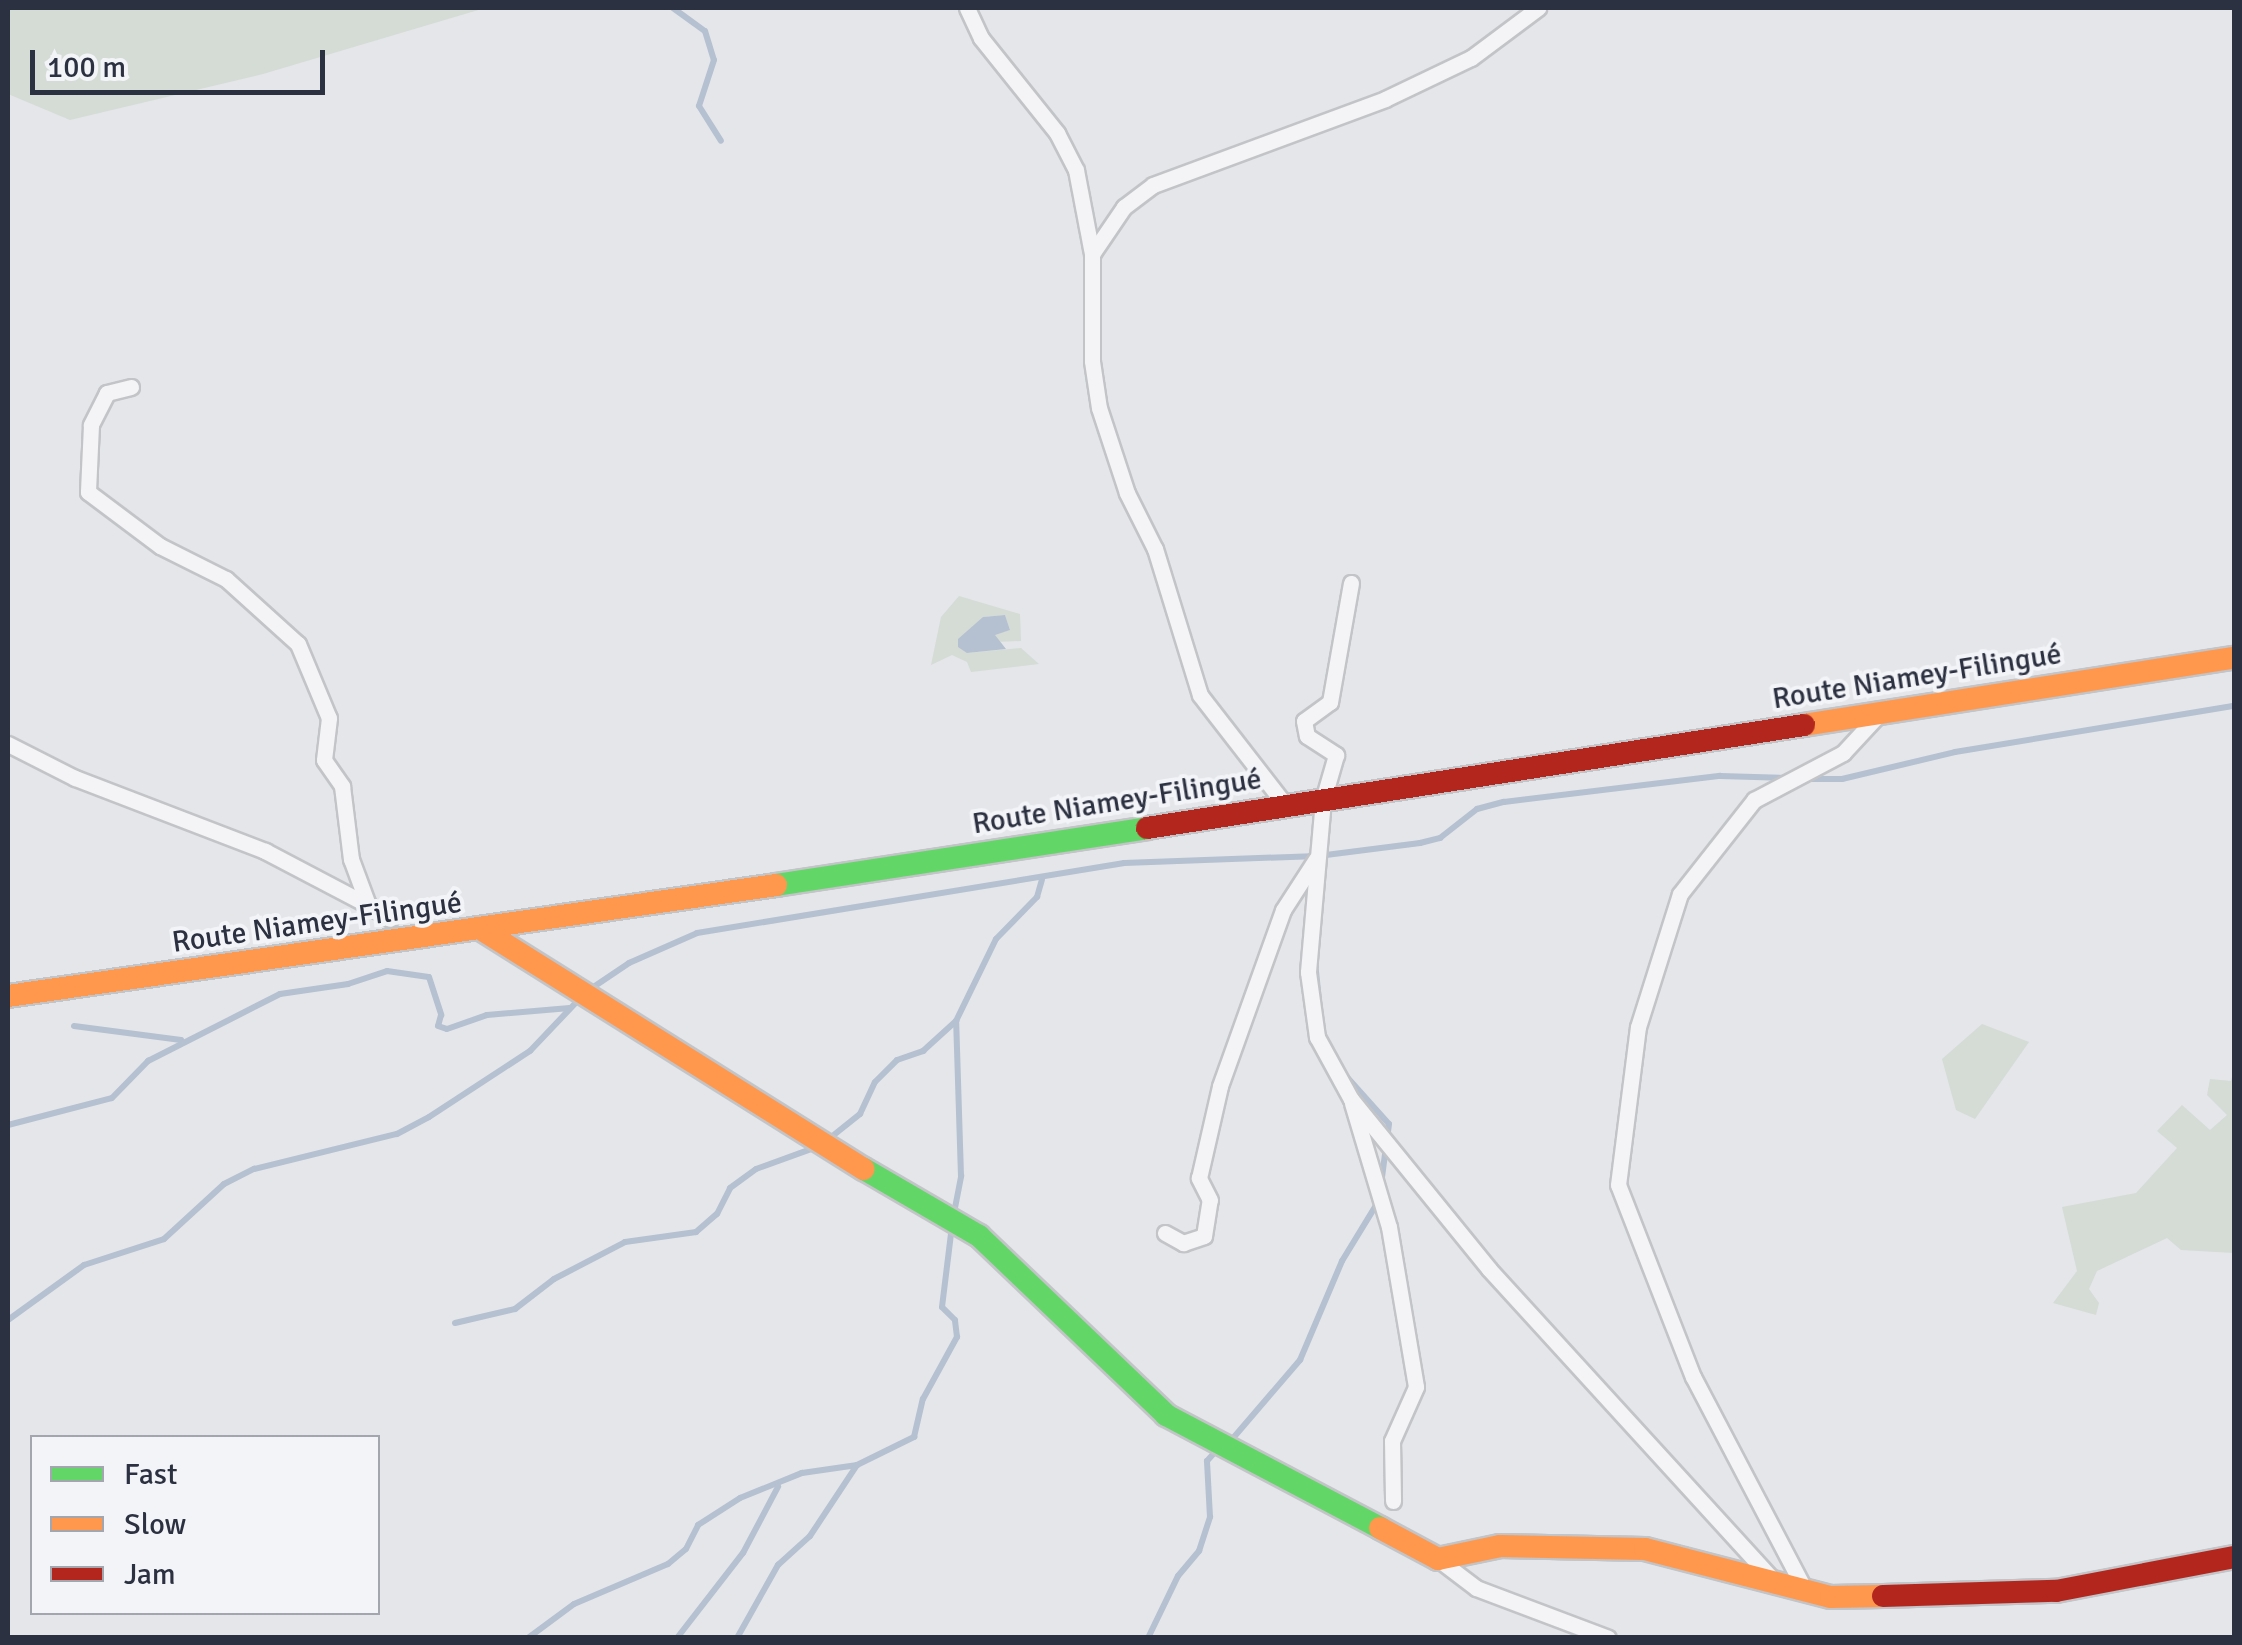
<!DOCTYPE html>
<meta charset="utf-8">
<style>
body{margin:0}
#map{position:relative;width:2242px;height:1645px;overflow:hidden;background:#e4e6e9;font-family:Signika,sans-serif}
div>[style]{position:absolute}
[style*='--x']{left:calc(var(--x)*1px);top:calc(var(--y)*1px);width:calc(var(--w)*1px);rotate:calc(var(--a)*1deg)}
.green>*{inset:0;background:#d4dcd5}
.water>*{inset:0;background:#b5c0d1}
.stream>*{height:6px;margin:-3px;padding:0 3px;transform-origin:3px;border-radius:3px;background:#b5c0d1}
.roads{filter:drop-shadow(2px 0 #c2c4c7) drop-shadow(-2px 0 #c2c4c7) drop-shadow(0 2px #c2c4c7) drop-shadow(0 -2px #c2c4c7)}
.street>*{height:15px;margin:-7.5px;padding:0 7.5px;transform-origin:7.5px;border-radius:7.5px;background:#f4f4f6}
.fast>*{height:22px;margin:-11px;padding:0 11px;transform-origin:11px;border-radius:11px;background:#63d668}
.slow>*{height:22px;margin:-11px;padding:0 11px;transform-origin:11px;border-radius:11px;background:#ff974d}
.jam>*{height:22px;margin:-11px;padding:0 11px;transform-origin:11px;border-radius:11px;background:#b3261e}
span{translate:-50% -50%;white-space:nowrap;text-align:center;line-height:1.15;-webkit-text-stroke:8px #f3f4f8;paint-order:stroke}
.street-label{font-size:30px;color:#2c3141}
.frame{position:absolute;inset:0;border:10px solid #2c3141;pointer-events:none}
.legend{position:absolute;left:30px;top:1435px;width:350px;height:180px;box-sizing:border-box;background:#f3f4f8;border:2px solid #a3a6af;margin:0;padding:12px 18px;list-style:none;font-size:30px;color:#2c3141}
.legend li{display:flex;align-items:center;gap:20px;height:50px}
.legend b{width:50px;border:2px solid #a3a6af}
.scale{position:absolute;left:30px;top:50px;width:295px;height:45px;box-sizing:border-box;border:5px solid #2c3141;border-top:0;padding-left:12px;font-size:30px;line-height:35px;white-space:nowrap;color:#2c3141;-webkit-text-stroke:8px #f3f4f8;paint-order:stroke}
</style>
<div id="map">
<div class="green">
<div style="clip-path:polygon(8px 8px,485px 8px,263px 74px,70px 120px,8px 94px)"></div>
<div style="clip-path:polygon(959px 596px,1020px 614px,1021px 641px,995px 642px,995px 634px,1010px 630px,1005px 615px,983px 617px,967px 653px,1021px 648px,1039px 664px,971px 672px,967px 662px,952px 655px,931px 665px,941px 617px)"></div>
<div style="clip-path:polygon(1982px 1024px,2029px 1042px,1975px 1119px,1956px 1110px,1942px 1059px)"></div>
<div style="clip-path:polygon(2234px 1069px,2234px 1253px,2181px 1250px,2167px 1238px,2097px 1271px,2089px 1289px,2099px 1303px,2096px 1315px,2053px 1303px,2077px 1271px,2062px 1207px,2136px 1193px,2177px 1148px,2157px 1131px,2182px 1105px,2210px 1130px,2227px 1115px,2207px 1095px,2210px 1079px,2231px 1081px)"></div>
</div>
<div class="water">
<div style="clip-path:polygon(1005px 615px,1010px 630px,995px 635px,1006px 649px,967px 653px,958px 647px,958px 639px,983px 617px)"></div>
</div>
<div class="stream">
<div style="--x:673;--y:8;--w:39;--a:36"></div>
<div style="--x:705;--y:31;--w:30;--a:73"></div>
<div style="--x:714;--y:60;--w:48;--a:108.1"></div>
<div style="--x:699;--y:106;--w:41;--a:57.8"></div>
<div style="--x:1806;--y:779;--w:36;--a:0"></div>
<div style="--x:1842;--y:779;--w:116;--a:-13.4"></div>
<div style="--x:1955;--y:752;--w:283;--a:-9.4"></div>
<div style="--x:1315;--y:962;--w:38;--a:84"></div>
<div style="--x:74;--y:1026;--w:108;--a:7.5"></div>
<div style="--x:1346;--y:1076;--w:64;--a:48.1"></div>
<div style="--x:1389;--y:1124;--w:62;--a:97.5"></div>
<div style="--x:8;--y:1125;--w:107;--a:-14.6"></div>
<div style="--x:112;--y:1098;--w:52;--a:-45.8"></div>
<div style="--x:148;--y:1061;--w:148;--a:-26.9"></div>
<div style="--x:280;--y:994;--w:69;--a:-8.4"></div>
<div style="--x:348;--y:984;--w:41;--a:-18.4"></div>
<div style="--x:387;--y:971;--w:42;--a:8.1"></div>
<div style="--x:429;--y:977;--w:40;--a:72"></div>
<div style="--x:441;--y:1015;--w:11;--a:105"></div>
<div style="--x:438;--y:1026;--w:9;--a:18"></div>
<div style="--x:447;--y:1029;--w:42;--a:-19.3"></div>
<div style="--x:487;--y:1015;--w:83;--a:-4.8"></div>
<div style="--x:825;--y:1142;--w:45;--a:-38.7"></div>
<div style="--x:860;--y:1114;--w:35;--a:-65"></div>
<div style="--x:875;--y:1082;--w:31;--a:-45"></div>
<div style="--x:897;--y:1060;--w:28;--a:-19"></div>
<div style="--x:923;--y:1051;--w:45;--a:-42.3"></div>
<div style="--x:954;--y:1213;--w:38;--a:-79"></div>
<div style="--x:961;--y:1176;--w:155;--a:-91.8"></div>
<div style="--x:956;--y:1021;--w:91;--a:-64"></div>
<div style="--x:996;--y:939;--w:59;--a:-45.7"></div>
<div style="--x:1037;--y:897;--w:18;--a:-74"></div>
<div style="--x:8;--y:1320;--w:94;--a:-35.9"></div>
<div style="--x:84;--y:1265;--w:84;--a:-18"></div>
<div style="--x:164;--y:1239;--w:81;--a:-42.5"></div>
<div style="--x:224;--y:1184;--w:34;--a:-27"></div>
<div style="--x:254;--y:1169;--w:147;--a:-13.8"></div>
<div style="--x:397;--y:1134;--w:36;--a:-28"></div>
<div style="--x:429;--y:1117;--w:121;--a:-33.2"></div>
<div style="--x:530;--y:1051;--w:81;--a:-46.5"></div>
<div style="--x:586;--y:992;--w:52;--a:-34"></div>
<div style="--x:629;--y:963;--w:74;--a:-23.8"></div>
<div style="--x:697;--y:933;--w:433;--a:-9.3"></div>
<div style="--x:1124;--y:863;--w:194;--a:-2.1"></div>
<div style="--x:1318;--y:856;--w:103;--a:-7.3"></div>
<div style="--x:1420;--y:843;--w:21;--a:-14"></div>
<div style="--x:1440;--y:838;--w:47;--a:-38.1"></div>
<div style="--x:1477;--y:809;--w:28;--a:-15"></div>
<div style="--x:1504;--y:802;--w:218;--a:-6.9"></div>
<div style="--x:1720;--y:776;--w:68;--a:1.7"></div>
<div style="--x:455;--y:1323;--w:62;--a:-13.1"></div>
<div style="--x:515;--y:1309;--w:49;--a:-37.6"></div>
<div style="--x:554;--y:1279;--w:80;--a:-27.5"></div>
<div style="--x:625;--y:1242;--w:72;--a:-8"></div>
<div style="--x:696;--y:1232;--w:28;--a:-41"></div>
<div style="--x:717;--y:1214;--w:29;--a:-63"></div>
<div style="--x:730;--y:1188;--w:32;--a:-36"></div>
<div style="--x:756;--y:1169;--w:62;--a:-19.9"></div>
<div style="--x:1228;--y:1444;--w:111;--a:-49.4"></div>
<div style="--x:1300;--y:1360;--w:108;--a:-67"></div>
<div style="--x:1342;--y:1261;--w:69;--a:-58.6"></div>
<div style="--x:528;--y:1638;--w:57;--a:-36.5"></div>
<div style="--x:574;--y:1604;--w:102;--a:-23.1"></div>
<div style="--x:668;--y:1564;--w:23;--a:-40"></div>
<div style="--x:686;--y:1549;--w:27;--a:-63"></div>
<div style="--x:698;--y:1525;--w:50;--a:-32.7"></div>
<div style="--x:740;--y:1498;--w:67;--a:-22"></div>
<div style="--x:802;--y:1473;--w:56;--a:-8.3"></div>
<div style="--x:677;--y:1638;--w:108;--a:-52.2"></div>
<div style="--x:743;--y:1553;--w:75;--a:-62.1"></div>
<div style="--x:737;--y:1638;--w:84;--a:-60.7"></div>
<div style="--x:778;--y:1565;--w:43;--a:-42.2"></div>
<div style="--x:810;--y:1536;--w:85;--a:-56.5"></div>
<div style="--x:857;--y:1465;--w:64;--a:-26.2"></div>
<div style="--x:914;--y:1437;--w:39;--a:-77"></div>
<div style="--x:923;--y:1399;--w:71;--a:-61.3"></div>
<div style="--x:957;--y:1337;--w:17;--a:-97"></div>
<div style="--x:955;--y:1320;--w:18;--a:-135"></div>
<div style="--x:942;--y:1307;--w:82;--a:-83"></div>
<div style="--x:1148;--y:1638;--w:69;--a:-64.2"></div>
<div style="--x:1178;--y:1576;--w:33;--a:-50"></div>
<div style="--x:1199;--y:1551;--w:36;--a:-72"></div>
<div style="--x:1210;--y:1517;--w:56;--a:-93.1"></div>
<div style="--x:1207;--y:1461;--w:15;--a:-48"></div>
</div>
<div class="roads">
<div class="street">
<div style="--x:967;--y:8;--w:33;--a:65"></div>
<div style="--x:981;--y:38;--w:122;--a:51.3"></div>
<div style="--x:1057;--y:133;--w:42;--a:62.8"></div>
<div style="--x:1076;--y:170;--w:86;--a:79.2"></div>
<div style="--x:131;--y:387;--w:25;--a:166"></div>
<div style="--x:107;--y:393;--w:36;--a:117"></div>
<div style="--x:91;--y:425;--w:67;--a:92.6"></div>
<div style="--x:88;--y:492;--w:90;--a:36.9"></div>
<div style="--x:160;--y:546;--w:74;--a:26.6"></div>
<div style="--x:226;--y:579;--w:97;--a:42.1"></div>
<div style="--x:298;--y:644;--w:80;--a:67.3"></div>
<div style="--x:329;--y:718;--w:42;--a:96.8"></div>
<div style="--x:324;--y:760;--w:32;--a:55"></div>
<div style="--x:342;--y:786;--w:74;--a:83"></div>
<div style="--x:351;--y:859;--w:49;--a:69.7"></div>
<div style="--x:368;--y:905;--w:26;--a:32"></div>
<div style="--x:1351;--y:583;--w:121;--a:100"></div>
<div style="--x:1330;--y:702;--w:32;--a:144"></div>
<div style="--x:1304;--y:721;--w:15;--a:79"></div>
<div style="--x:1307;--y:736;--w:35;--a:33"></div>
<div style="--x:1336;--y:755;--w:47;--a:106.1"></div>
<div style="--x:1323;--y:800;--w:173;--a:95"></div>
<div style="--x:1308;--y:972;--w:66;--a:82.1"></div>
<div style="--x:1317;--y:1037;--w:71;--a:61.3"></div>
<div style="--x:1351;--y:1099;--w:219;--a:50.9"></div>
<div style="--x:1489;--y:1269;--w:418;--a:47.6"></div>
<div style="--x:8;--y:744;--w:75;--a:26.9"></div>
<div style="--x:75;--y:778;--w:204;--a:21"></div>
<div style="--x:265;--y:851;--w:116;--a:27.7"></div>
<div style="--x:1286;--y:806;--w:140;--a:-127.8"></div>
<div style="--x:1200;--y:695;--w:153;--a:-107.1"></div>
<div style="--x:1155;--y:549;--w:63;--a:-116.6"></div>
<div style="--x:1127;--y:493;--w:89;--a:-108.2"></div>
<div style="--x:1099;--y:408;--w:48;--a:-98.5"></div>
<div style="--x:1092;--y:361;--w:107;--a:-90"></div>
<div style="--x:1092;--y:254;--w:57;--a:-55.8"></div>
<div style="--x:1124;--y:207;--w:36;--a:-37"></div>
<div style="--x:1153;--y:185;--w:247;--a:-20.3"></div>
<div style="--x:1385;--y:99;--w:95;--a:-25.5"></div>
<div style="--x:1471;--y:58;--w:84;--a:-36.7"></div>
<div style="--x:1352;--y:1103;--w:129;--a:73.4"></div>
<div style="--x:1389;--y:1227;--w:162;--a:80.4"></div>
<div style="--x:1416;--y:1387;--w:59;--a:114"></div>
<div style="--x:1392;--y:1441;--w:60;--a:89"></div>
<div style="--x:1165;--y:1233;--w:21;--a:29"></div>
<div style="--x:1183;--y:1243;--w:22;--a:-18"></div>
<div style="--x:1204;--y:1236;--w:36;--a:-81"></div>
<div style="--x:1210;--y:1200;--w:25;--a:-117"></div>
<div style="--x:1199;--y:1178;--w:94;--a:-77.1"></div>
<div style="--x:1220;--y:1086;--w:187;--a:-70.3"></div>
<div style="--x:1283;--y:910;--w:61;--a:-57.1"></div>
<div style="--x:1438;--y:1559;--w:48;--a:37.3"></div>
<div style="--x:1476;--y:1588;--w:141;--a:20.7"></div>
<div style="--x:1806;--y:1592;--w:243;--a:-117.7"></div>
<div style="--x:1693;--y:1377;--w:206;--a:-111.3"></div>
<div style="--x:1618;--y:1185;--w:159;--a:-82.8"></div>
<div style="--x:1638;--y:1027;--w:139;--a:-72.5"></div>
<div style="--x:1680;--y:894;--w:120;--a:-51.8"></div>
<div style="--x:1754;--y:800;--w:101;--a:-27.8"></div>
<div style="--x:1843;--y:753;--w:53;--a:-47.3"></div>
</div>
<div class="fast">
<div style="--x:776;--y:885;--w:375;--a:-8.7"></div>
<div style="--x:864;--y:1169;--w:133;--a:30.2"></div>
<div style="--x:979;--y:1236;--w:259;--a:43.7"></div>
<div style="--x:1166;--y:1415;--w:242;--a:27.8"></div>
</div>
<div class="slow">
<div style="--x:1804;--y:725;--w:435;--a:-8.9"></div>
<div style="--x:484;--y:931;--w:448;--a:32.1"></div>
<div style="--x:8;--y:996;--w:776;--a:-8.22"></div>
<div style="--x:1380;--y:1528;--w:66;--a:28.1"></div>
<div style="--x:1438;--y:1559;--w:63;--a:-11.8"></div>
<div style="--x:1500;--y:1546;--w:145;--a:1.2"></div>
<div style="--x:1645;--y:1549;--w:192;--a:14.5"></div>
<div style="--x:1831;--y:1597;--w:52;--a:-1.1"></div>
</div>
<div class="jam">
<div style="--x:1147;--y:828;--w:665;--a:-8.91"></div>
<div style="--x:1883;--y:1596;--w:173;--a:-1.7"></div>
<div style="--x:2056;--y:1591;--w:181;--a:-10.8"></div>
</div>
</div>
<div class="street-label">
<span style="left:1917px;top:677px;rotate:-9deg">Route Niamey-Filingué</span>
<span style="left:1117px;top:802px;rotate:-9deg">Route Niamey-Filingué</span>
<span style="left:317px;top:923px;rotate:-8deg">Route Niamey-Filingué</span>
</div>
<div class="frame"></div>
<ul class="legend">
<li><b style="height:12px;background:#63d668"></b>Fast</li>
<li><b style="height:12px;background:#ff974d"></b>Slow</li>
<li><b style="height:12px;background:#b3261e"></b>Jam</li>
</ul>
<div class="scale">100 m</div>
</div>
